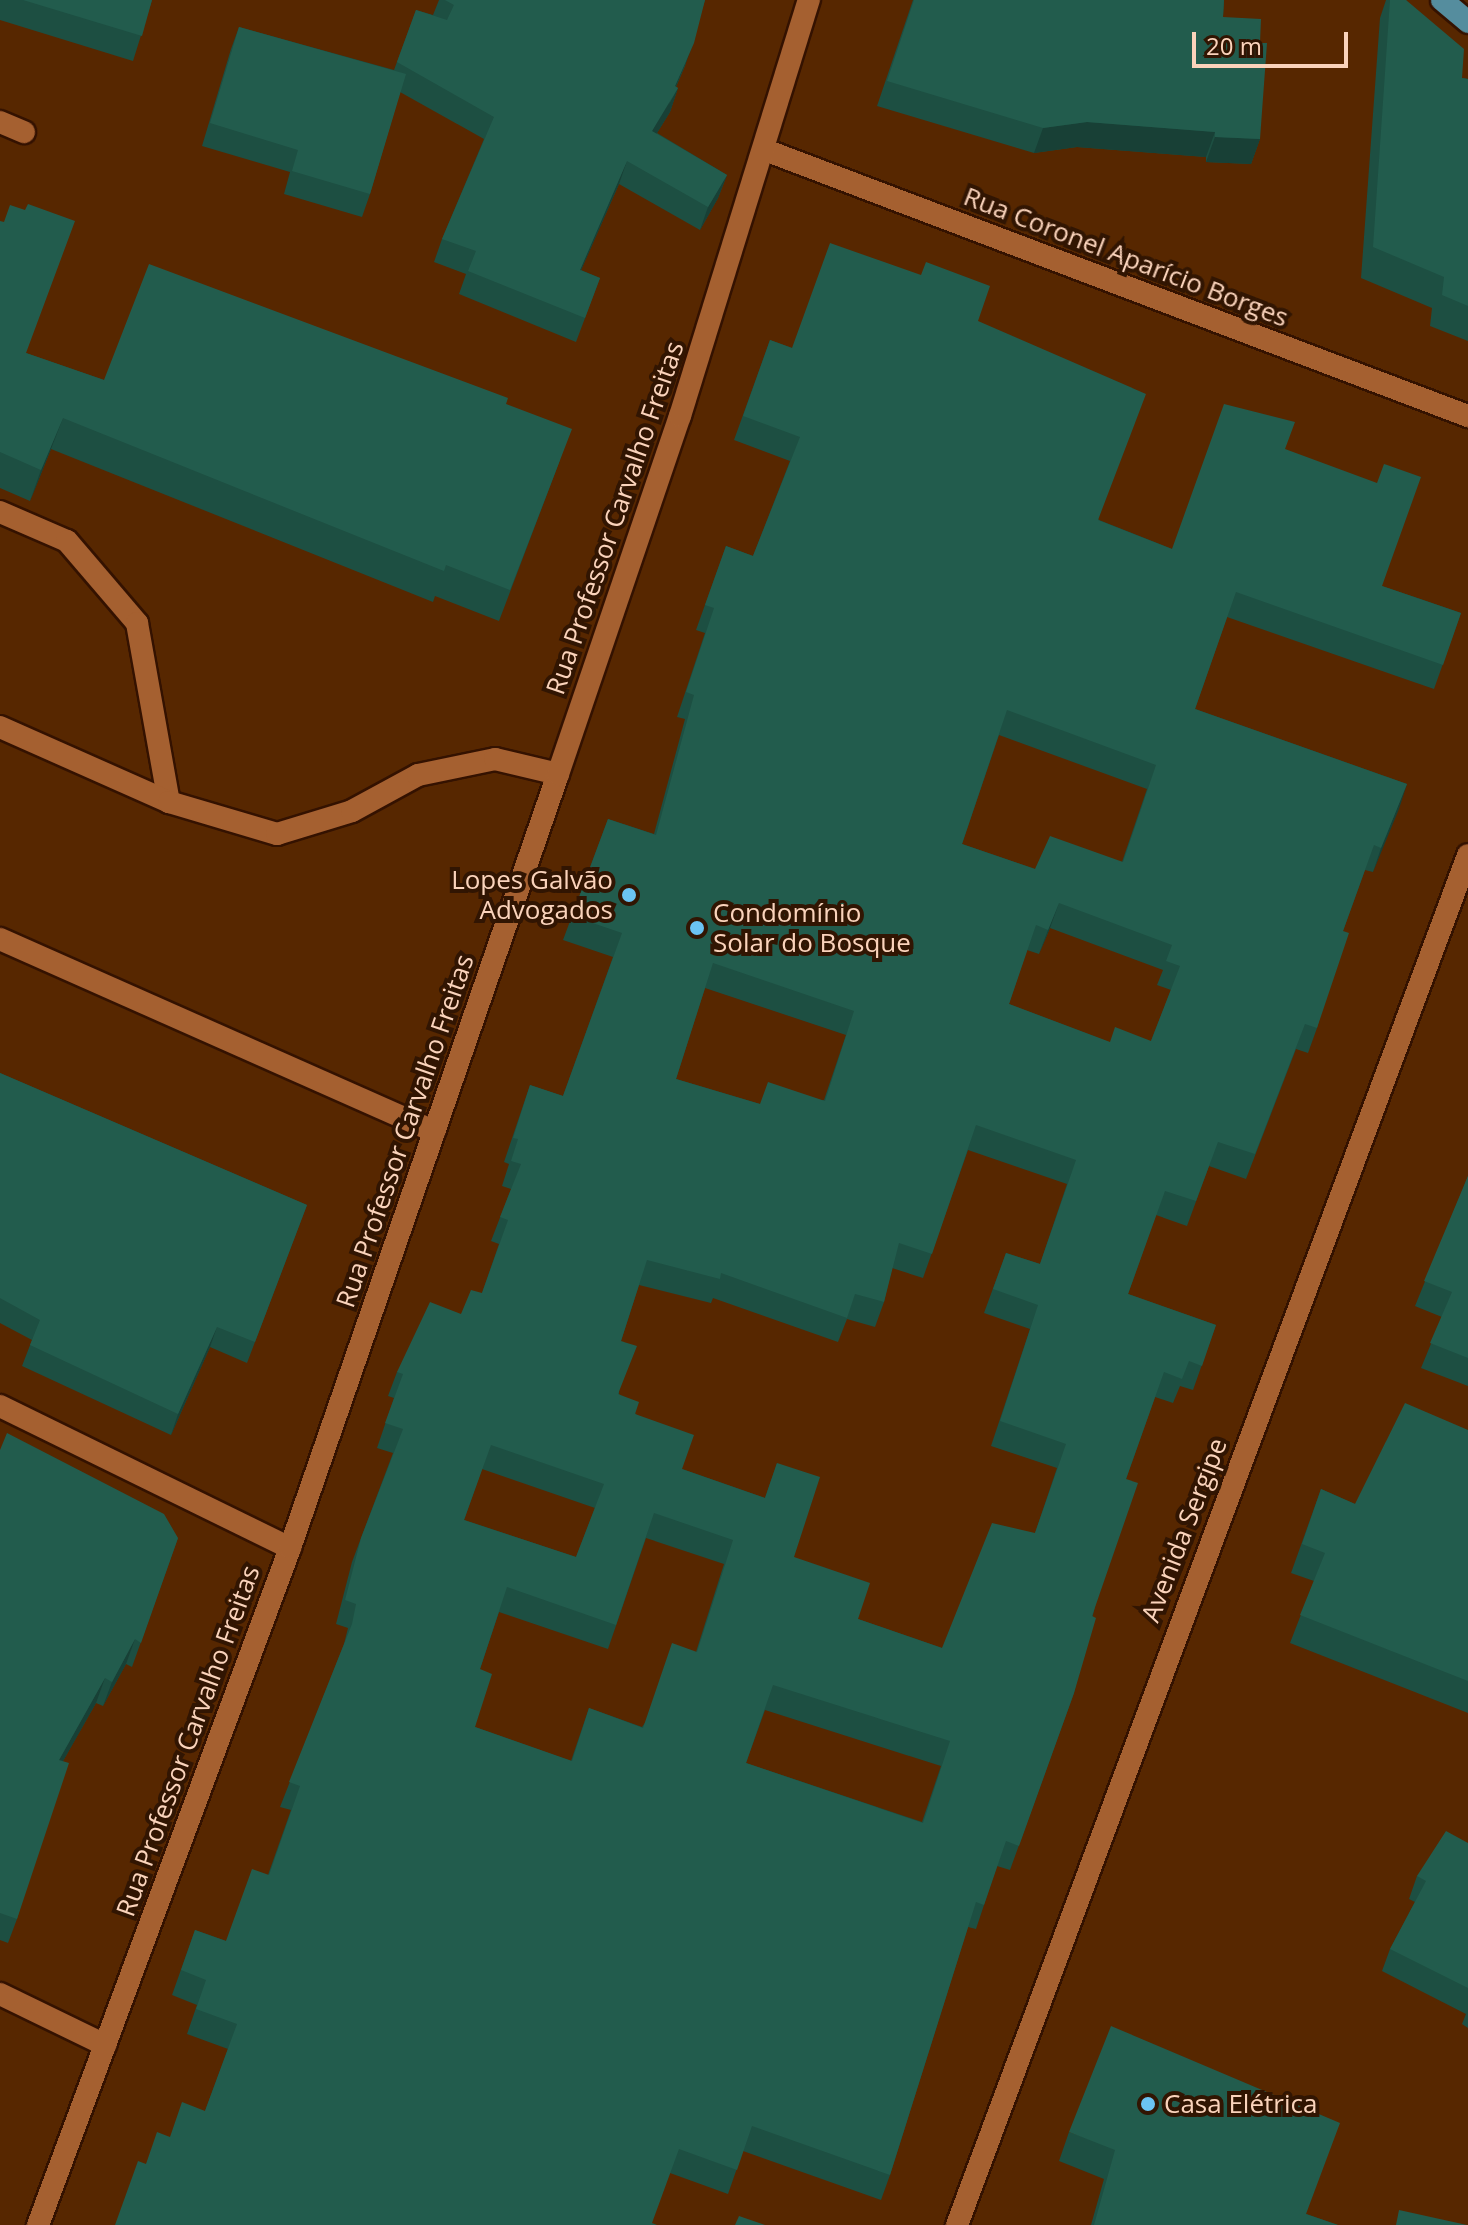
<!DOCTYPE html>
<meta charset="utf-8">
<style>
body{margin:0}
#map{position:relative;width:1468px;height:2225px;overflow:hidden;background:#572700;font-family:"Open Sans",sans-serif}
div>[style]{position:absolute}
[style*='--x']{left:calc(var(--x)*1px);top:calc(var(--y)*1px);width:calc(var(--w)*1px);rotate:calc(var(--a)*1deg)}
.roads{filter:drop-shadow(2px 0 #341200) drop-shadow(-2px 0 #341200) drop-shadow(0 2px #341200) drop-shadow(0 -2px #341200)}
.minor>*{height:22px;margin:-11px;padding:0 11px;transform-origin:11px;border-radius:11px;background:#a56030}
.tertiary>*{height:22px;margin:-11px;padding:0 11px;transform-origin:11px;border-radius:11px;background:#a56030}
.primary>*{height:22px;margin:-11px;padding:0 11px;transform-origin:11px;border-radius:11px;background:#558d9e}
.wall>*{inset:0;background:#1d4f42}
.shaded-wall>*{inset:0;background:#184036}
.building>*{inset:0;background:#225c4d}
.dots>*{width:22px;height:22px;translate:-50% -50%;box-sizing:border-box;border:4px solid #311502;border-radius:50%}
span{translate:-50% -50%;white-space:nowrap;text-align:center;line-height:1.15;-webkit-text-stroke:8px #311502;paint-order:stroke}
.street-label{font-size:26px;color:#fad3bb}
.poi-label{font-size:26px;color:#fad3bb}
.right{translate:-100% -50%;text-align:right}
.left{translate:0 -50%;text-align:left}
.scale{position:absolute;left:1192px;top:32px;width:156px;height:36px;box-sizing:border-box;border:4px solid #fad3bb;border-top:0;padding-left:10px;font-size:24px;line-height:28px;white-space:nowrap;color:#fad3bb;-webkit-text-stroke:6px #311502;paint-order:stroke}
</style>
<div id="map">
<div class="roads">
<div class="minor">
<div style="--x:0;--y:122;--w:26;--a:23"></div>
<div style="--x:765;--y:150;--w:752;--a:20.73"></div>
<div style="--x:0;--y:512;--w:73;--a:23.4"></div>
<div style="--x:67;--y:541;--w:108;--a:49.5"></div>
<div style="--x:137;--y:623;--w:182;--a:79.9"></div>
<div style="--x:0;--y:727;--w:185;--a:23.9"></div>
<div style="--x:169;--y:802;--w:113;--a:16.5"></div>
<div style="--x:277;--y:834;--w:78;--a:-17"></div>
<div style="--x:352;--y:811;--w:75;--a:-28.6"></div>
<div style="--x:418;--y:775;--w:79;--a:-11.7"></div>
<div style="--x:495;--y:759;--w:65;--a:13.4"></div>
<div style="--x:0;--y:939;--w:475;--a:23.9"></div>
<div style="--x:0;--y:1406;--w:323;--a:26.1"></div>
<div style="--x:0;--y:1994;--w:117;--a:25.9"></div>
<div style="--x:957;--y:2225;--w:1462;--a:-69.54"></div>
</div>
<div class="tertiary">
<div style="--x:38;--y:2225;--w:722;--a:-69.58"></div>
<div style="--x:290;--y:1548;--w:819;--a:-70.9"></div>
<div style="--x:558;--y:774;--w:378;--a:-71.2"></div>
<div style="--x:680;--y:416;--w:436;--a:-72.8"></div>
</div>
<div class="primary">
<div style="--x:1442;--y:0;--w:34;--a:40"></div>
</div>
</div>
<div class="wall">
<div style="clip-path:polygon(0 0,152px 0,133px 61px,0 20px)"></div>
<div style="clip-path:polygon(439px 0,705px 0,685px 66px,676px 87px,678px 88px,670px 112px,657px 133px,727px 175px,718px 198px,700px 230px,619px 184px,581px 270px,600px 278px,576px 342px,459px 294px,466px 274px,434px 262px,442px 239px,484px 139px,400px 92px,370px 194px,362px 217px,284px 194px,290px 172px,202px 146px,231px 49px,239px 27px,394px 70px,416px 10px,433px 15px)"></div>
<div style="clip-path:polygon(913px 0,1224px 0,1223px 17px,1260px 43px,1260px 139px,1251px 164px,1206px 162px,1206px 157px,1077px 147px,1034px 153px,877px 106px)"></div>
<div style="clip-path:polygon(1386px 0,1406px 0,1462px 78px,1468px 79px,1468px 341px,1430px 326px,1432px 308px,1361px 278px,1380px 18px)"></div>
<div style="clip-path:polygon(0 221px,26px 353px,104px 380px,506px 404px,560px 460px,499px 621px,435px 596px,433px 602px,51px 449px,30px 501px,0 488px)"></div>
<div style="clip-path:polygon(evenodd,978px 321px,1099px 520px,1172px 549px,1285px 449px,1382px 586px,1461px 613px,1434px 689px,1227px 617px,1195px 709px,1407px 784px,1373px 872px,1365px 870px,1343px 931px,1317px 1028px,1308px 1053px,1296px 1049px,1246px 1179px,1209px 1166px,1187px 1226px,1156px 1215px,1128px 1294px,1216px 1325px,1193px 1390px,1180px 1386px,1173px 1403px,1155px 1397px,1126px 1479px,1074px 1693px,1010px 1870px,997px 1866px,976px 1929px,968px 1927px,890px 2175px,881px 2200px,743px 2151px,728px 2194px,670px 2173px,146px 2164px,170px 2137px,205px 2111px,228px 2049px,187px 2034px,197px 2005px,172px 1995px,195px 1930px,226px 1941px,268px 1875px,291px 1810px,280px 1807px,344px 1644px,348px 1628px,336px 1624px,352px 1562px,393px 1453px,377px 1448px,394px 1398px,388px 1396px,397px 1372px,461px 1314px,482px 1293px,499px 1244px,491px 1241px,511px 1189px,502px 1186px,509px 1164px,504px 1162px,530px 1085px,563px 1096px,613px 957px,563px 940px,608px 819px,654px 834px,685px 719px,677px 717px,705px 633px,696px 630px,726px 546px,753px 556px,790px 461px,734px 440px,770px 340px,792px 348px,978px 321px,999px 735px,1147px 789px,1122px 862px,1035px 869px,962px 844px,999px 735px,978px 321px,1050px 928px,1163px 970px,1157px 985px,1171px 990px,1151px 1041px,1109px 1042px,1009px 1004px,1027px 950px,1039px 954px,1050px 928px,978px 321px,705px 988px,846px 1035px,824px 1100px,760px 1104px,676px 1079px,705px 988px,978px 321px,968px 1150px,1067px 1184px,1040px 1264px,1006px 1253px,984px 1313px,1030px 1329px,991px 1446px,1057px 1468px,1035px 1533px,942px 1648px,858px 1619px,794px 1557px,777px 1463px,765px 1498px,682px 1469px,619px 1394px,621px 1341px,639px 1285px,711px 1303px,713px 1298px,838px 1342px,847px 1319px,875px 1327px,884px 1302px,892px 1268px,923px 1278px,968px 1150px,978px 321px,482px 1469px,595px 1508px,576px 1557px,464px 1520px,482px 1469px,978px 321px,646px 1538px,724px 1564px,696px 1652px,642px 1727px,589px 1708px,571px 1761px,475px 1727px,480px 1669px,499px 1612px,608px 1649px,646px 1538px,978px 321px,765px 1710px,941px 1766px,922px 1822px,746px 1763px,765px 1710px)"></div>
<div style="clip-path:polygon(0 1073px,307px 1205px,247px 1363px,210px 1347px,171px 1435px,22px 1366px,32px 1340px,0 1323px)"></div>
<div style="clip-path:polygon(1468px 1176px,1468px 1386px,1421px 1368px,1442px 1317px,1415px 1306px)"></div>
<div style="clip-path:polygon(1468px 1430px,1468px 1713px,1290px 1643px,1314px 1581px,1291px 1573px,1321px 1489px,1355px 1504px)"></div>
<div style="clip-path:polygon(0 1450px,178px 1538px,132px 1667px,126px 1664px,103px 1706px,96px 1703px,63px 1761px,17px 1919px,8px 1943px,0 1940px)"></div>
<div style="clip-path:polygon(1468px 1843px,1468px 2028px,1462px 2024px,1466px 2014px,1382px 1971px,1390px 1949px,1415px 1902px,1409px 1899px,1417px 1876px)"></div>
<div style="clip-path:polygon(1069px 2132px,1306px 2214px,1338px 2225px,1091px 2225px,1104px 2179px,1059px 2161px)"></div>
</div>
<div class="shaded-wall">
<div style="clip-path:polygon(694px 43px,668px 106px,678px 88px,670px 112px,644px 154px,652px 131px,675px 86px)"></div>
<div style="clip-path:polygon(1087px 122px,1215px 132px,1206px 157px,1077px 147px,1034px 153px,1043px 128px)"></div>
<div style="clip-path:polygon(1215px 137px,1260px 139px,1251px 164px,1206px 162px)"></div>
<div style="clip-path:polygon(627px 161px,619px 184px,571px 293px,580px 270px)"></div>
<div style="clip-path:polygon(727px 175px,718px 198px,700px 230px,708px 207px)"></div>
<div style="clip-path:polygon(63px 418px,51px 449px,30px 501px,41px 470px)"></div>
<div style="clip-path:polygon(1407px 784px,1399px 809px,1373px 872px,1381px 848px)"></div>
<div style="clip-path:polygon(1059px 903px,1050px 928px,1039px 954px,1048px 930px)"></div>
<div style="clip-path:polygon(217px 1327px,210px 1347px,171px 1435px,178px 1414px)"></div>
<div style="clip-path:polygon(135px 1639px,126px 1664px,103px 1706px,112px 1682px)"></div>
<div style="clip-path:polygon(105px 1678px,96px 1703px,50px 1784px,59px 1760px)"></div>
</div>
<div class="building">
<div style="clip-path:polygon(23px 0,152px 0,142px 36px)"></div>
<div style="clip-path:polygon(445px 0,705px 0,694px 43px,675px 86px,678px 88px,652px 131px,727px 175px,708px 207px,627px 161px,580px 270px,600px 278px,585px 318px,468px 271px,476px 251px,442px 239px,494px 117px,397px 62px,416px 10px,447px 20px,454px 5px)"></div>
<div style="clip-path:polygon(914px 0,1224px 0,1223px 17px,1261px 19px,1260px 43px,1267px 43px,1260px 139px,1215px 137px,1215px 132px,1087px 122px,1043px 128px,887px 81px)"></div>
<div style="clip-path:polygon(1390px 0,1406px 0,1464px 49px,1462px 78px,1468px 79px,1468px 306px,1442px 295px,1444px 277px,1373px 247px)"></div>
<div style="clip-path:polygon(239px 27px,406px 74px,370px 194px,292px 171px,298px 150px,210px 123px)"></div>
<div style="clip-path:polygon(28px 204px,75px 221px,26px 353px,104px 380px,149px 264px,508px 398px,506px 404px,572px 429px,510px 590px,446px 565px,444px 571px,63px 418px,41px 470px,0 452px,0 221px,4px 222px,10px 205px,25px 210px)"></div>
<div style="clip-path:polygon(evenodd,830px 243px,921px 275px,926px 262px,990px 286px,978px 321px,1146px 394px,1098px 520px,1172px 549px,1224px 404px,1295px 422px,1285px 449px,1377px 483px,1384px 464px,1421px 477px,1382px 586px,1461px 613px,1443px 665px,1236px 592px,1195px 709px,1407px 784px,1381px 848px,1374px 845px,1343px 931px,1349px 933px,1317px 1028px,1305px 1024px,1255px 1154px,1218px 1142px,1196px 1201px,1165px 1191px,1128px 1294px,1216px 1325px,1202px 1366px,1189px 1361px,1182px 1379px,1164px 1372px,1126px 1479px,1138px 1483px,1092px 1616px,1096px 1618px,1074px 1693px,1019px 1846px,1006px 1841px,984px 1905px,976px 1902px,890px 2175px,752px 2126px,737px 2170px,679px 2149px,652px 2223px,657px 2225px,115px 2225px,138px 2161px,146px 2164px,157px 2132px,170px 2137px,182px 2102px,205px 2111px,237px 2024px,196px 2009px,206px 1980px,181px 1970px,195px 1930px,226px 1941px,252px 1869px,269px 1875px,300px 1786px,289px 1782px,352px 1624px,356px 1604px,345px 1600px,361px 1538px,403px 1429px,385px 1423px,403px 1374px,397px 1372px,430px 1302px,461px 1314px,471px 1290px,482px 1293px,508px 1220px,500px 1217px,521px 1164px,511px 1161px,518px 1139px,513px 1138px,530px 1085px,563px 1096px,622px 933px,572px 916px,608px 819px,656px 835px,694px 695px,686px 692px,714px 608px,705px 605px,726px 546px,753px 556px,800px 437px,743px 416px,770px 340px,792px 348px,830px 243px,1007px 710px,1156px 765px,1123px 862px,1050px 836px,1035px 869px,962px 844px,1007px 710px,830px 243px,1059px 903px,1172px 945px,1166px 961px,1180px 966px,1151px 1041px,1115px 1027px,1110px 1042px,1009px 1004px,1036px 925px,1048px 930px,1059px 903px,830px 243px,713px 963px,854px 1011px,825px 1101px,768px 1082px,760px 1104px,676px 1079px,713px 963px,830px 243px,976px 1125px,1076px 1160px,1040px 1264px,1006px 1253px,993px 1289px,1038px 1305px,1000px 1421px,1066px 1444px,1035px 1533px,992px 1523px,942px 1648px,858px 1619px,870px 1583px,794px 1557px,820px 1477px,777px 1463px,765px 1498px,682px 1469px,694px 1435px,635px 1414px,639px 1402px,618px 1394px,637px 1346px,621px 1341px,647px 1260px,720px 1279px,721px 1273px,847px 1318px,855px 1294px,884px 1302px,899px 1243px,932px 1254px,976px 1125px,830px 243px,491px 1445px,604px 1484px,576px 1557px,464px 1520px,491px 1445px,830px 243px,654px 1513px,733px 1540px,697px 1652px,672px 1643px,643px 1728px,589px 1708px,572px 1761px,475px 1727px,492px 1674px,480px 1669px,507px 1587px,616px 1625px,654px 1513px,830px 243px,773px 1685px,950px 1741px,923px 1823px,746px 1763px,773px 1685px)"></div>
<div style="clip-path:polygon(0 1073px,307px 1205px,255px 1342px,217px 1327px,178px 1414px,30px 1345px,40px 1320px,0 1298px)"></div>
<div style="clip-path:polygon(1468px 1176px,1468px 1358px,1430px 1343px,1452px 1292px,1424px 1281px)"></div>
<div style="clip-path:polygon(1405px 1403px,1468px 1430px,1468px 1681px,1300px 1615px,1325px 1553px,1302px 1544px,1321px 1489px,1355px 1504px)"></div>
<div style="clip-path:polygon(7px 1433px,164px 1514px,178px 1538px,141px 1643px,135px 1639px,112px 1682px,105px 1678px,59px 1760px,69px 1763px,17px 1919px,0 1913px,0 1450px)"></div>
<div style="clip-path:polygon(1446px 1831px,1468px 1843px,1468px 1988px,1390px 1949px,1426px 1881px,1417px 1876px)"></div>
<div style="clip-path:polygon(1111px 2026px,1340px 2123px,1306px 2214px,1338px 2225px,1094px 2225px,1115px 2150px,1069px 2132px)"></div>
<div style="clip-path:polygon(1399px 2210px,1467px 2225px,1396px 2225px)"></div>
<div style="clip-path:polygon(739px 2216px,765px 2225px,735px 2225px)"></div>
</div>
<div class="dots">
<div style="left:629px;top:895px;background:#6bc3f2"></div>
<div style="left:697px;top:928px;background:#6bc3f2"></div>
<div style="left:1148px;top:2104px;background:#6bc3f2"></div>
</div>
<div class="street-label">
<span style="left:1126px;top:257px;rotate:21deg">Rua Coronel Aparício Borges</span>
<span style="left:615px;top:518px;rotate:-71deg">Rua Professor Carvalho Freitas</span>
<span style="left:405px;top:1131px;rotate:-71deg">Rua Professor Carvalho Freitas</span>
<span style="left:1184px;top:1530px;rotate:-69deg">Avenida Sergipe</span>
<span style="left:188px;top:1741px;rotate:-70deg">Rua Professor Carvalho Freitas</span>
</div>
<div class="poi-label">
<span class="right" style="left:613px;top:895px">Lopes Galvão<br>Advogados</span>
<span class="left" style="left:713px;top:928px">Condomínio<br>Solar do Bosque</span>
<span class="left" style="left:1164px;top:2104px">Casa Elétrica</span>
</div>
<div class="scale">20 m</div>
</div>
